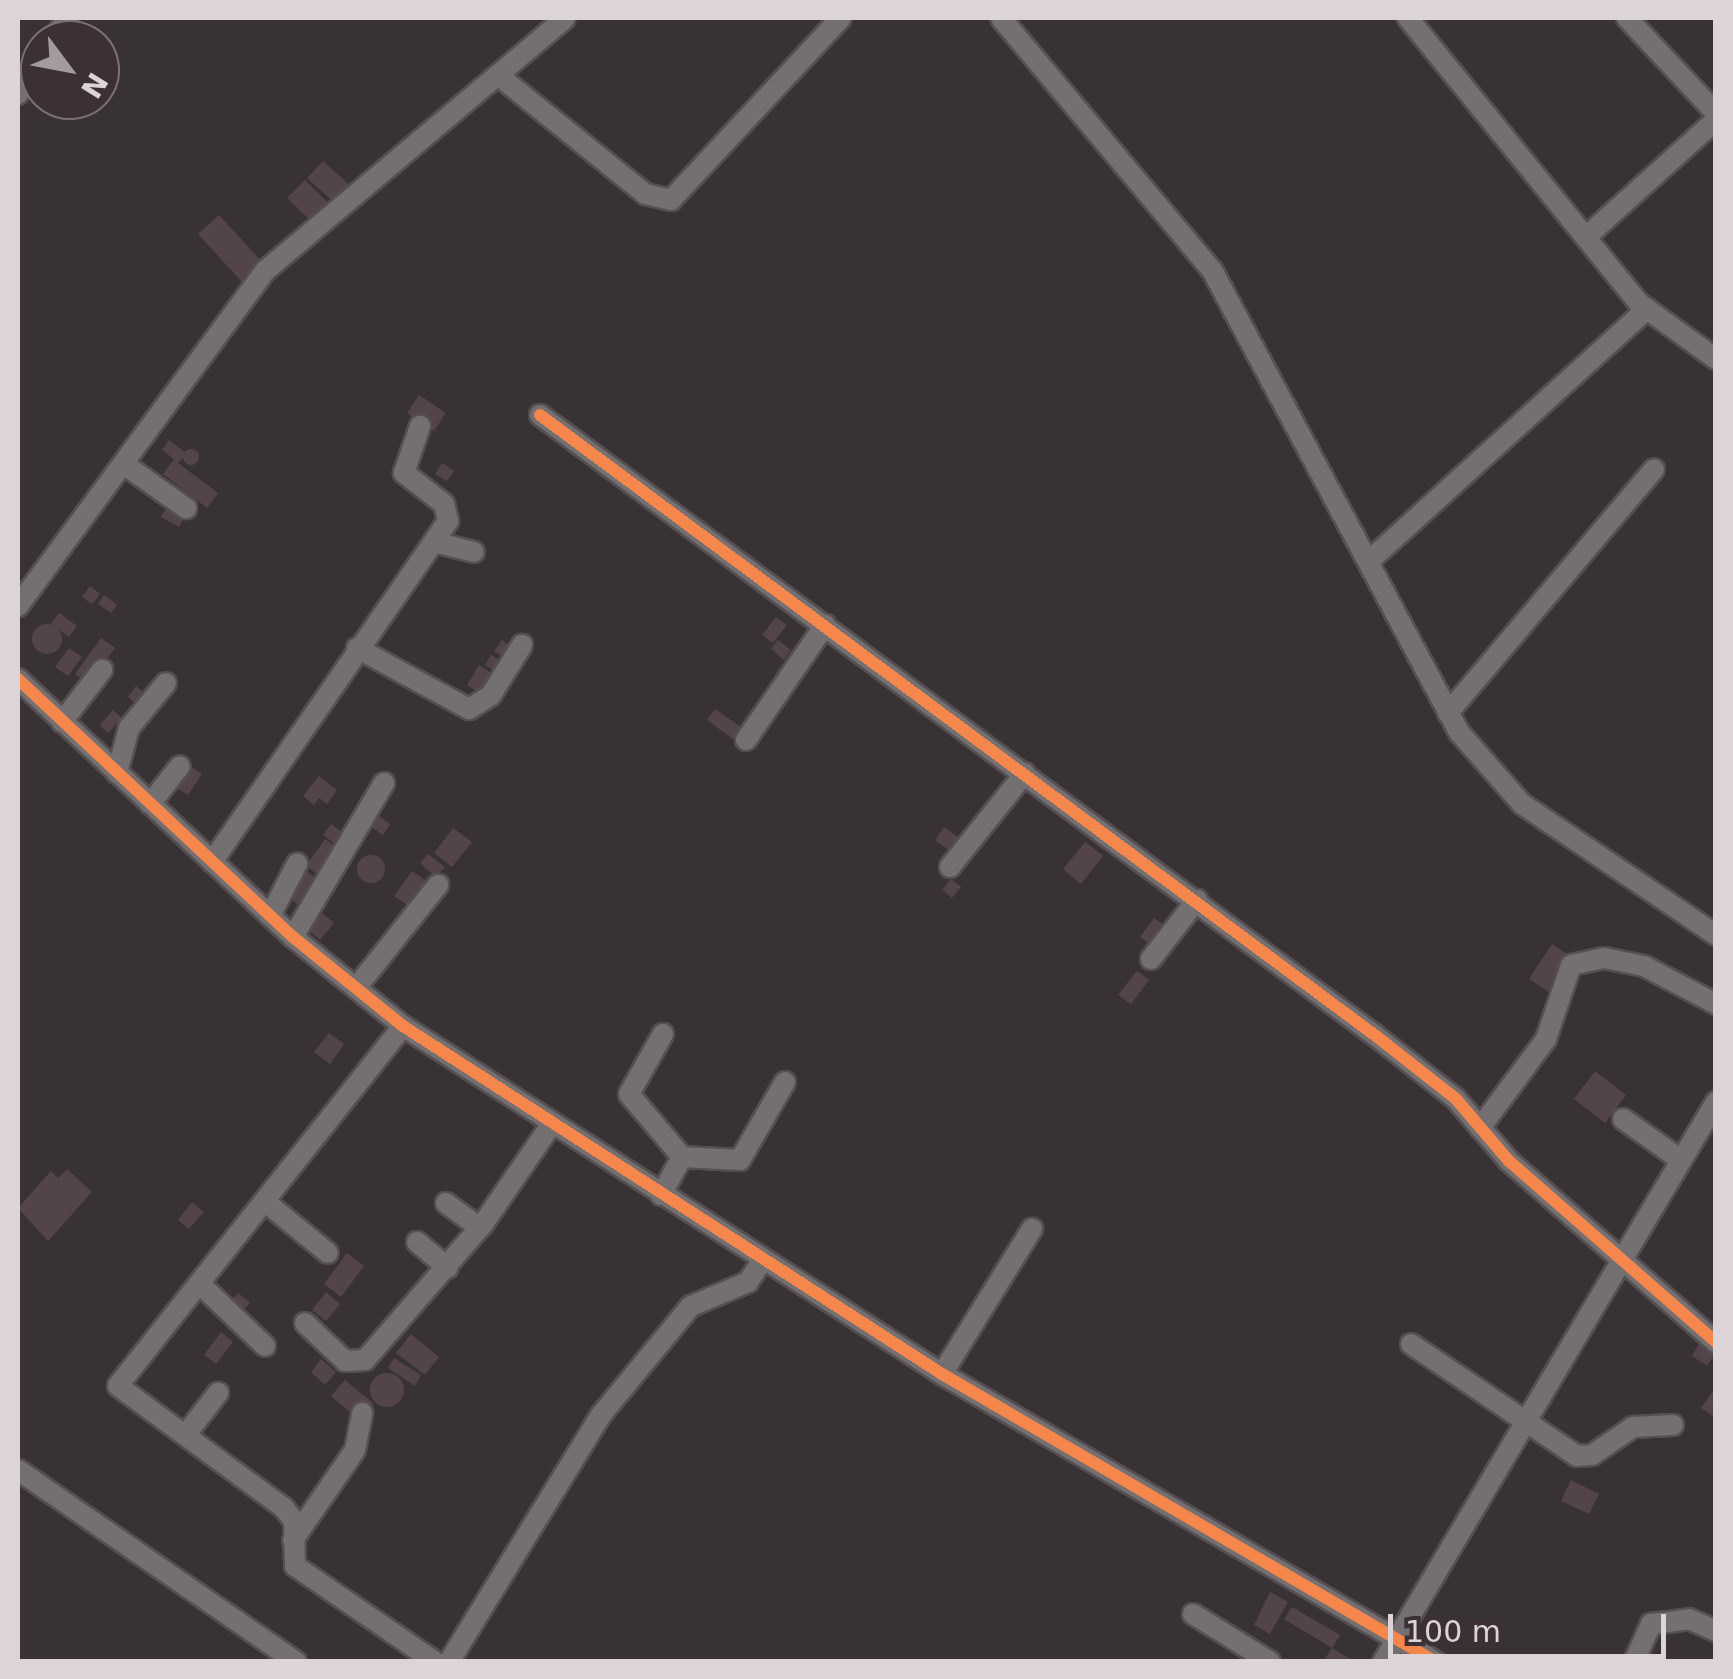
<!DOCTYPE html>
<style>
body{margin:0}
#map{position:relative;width:1733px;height:1679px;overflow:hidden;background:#393235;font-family:"DejaVu Sans",sans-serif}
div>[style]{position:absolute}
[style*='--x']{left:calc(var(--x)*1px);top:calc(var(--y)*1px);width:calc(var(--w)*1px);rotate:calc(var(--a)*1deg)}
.building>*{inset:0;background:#53444c}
.round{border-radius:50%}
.roads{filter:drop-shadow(2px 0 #554f52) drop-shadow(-2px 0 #554f52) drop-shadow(0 2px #554f52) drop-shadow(0 -2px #554f52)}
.minor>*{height:20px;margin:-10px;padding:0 10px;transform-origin:10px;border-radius:10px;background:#746f71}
.cycleway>*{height:12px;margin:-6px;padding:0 6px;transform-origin:6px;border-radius:6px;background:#f5874c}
span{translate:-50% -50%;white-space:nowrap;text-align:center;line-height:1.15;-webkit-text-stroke:8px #3c2f35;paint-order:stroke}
.frame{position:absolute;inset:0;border:20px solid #dcd4d7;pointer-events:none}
.north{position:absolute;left:20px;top:20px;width:100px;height:100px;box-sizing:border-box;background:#3c2f35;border:2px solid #7c7176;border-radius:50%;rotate:122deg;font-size:28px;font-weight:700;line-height:40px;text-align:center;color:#dcd4d7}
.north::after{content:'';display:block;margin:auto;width:35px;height:45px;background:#a39b9e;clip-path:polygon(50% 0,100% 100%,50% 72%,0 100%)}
.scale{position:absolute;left:1388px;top:1614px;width:278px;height:45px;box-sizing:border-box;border:5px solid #dcd4d7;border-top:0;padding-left:12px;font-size:30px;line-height:35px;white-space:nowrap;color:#dcd4d7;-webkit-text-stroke:8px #3c2f35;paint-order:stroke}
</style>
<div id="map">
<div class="building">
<div style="clip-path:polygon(323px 161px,353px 188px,337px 205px,307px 178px)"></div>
<div style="clip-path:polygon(305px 180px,330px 205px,313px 223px,287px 198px)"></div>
<div style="clip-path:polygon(219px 215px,264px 264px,243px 283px,198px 234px)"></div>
<div style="clip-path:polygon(419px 395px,446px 413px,434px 431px,407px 413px)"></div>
<div style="clip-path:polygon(169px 440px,186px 453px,178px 463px,218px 493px,207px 508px,163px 474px,174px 459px,162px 450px)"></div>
<div class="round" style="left:183px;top:449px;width:16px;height:16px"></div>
<div style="clip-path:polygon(442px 463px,454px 471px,447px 481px,435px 474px)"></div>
<div style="clip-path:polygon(170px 501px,188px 511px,179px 527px,161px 517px)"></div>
<div style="clip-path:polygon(90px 586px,100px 594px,92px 604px,82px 597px)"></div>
<div style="clip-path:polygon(104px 595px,117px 605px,111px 613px,98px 604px)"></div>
<div style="clip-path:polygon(59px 613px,77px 626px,69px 637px,51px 624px)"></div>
<div style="clip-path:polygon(776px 617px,787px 625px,773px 643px,762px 635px)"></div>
<div class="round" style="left:32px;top:624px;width:30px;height:30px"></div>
<div style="clip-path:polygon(101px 638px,115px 648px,89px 684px,75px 674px)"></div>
<div style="clip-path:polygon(502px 640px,512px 648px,504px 658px,494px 651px)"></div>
<div style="clip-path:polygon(778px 640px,791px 650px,784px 660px,771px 649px)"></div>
<div style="clip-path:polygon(69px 648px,82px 657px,68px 676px,55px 667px)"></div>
<div style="clip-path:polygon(491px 655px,501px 661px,495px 671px,485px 665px)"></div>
<div style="clip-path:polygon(479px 665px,494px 675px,482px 694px,467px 685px)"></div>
<div style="clip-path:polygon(136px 686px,147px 695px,138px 706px,128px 697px)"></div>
<div style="clip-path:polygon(715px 709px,742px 728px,734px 740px,707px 720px)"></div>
<div style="clip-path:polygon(113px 710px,122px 718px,108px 733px,100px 725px)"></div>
<div style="clip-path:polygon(185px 763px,202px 774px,188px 795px,171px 784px)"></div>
<div style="clip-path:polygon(319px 776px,337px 790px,327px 804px,319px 798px,314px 805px,303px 796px)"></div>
<div style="clip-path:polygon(376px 814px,390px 824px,383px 835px,368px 825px)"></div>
<div style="clip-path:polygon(331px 824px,347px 836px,339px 847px,323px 835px)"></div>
<div style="clip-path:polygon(944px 827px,962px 840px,953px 853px,935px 840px)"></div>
<div style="clip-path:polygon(453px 828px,472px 842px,452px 867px,434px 853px)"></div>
<div style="clip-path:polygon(325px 839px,338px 848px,319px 875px,306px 866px)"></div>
<div style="clip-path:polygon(1085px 842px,1103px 856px,1081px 884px,1063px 869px)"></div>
<div style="clip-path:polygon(428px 854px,445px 867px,436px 877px,420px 863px)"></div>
<div class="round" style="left:357px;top:855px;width:28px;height:28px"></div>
<div style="clip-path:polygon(303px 868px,321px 882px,302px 908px,284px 894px)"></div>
<div style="clip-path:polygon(412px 871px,431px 884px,413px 909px,394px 896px)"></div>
<div style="clip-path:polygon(951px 879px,961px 887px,952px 898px,942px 890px)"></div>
<div style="clip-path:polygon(322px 913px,334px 923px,320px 940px,308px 930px)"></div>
<div style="clip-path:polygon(1154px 918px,1167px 927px,1152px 946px,1140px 937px)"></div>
<div style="clip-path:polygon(1552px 944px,1578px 961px,1555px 996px,1529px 979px)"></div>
<div style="clip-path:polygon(1137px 971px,1149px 980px,1131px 1004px,1118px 995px)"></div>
<div style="clip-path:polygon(329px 1033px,344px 1044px,330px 1064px,314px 1052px)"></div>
<div style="clip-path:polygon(1595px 1071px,1626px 1095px,1605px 1123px,1574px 1099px)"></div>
<div style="clip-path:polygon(67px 1169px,92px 1192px,48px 1241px,18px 1208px,51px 1171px,58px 1178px)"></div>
<div style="clip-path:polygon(192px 1202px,204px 1212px,189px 1229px,178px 1220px)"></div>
<div style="clip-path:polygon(347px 1253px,364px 1266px,341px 1297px,324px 1284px)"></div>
<div style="clip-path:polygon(326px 1292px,340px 1304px,326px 1321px,312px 1310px)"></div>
<div style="clip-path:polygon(238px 1293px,250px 1303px,242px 1312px,230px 1302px)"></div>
<div style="clip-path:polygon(221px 1332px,233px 1342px,216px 1364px,204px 1355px)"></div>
<div style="clip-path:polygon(411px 1334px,439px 1357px,425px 1375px,396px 1353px)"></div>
<div style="clip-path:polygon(1699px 1344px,1715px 1355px,1707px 1366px,1692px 1356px)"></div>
<div style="clip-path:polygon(394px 1358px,421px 1375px,415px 1386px,388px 1368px)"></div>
<div style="clip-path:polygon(321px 1359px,336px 1372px,325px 1385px,311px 1372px)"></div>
<div class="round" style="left:370px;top:1373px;width:34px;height:34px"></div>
<div style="clip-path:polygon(345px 1380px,373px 1403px,359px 1420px,331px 1396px)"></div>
<div style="clip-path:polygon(1716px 1387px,1716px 1418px,1701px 1408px)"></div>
<div style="clip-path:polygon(1571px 1480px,1599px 1494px,1589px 1514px,1561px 1501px)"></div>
<div style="clip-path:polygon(1270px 1592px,1288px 1602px,1270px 1634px,1254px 1625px)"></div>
<div style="clip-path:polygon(1292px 1607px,1340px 1635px,1332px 1648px,1355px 1662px,1323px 1662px,1332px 1648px,1284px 1619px)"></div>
</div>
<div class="roads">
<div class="minor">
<div style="--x:1001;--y:18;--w:329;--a:50.1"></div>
<div style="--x:1212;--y:270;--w:524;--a:61.87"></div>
<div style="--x:1459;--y:732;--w:96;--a:48.8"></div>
<div style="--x:1522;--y:804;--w:234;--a:34"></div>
<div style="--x:1408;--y:18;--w:368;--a:51"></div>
<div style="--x:1640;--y:304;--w:94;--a:35.9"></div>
<div style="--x:1627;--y:18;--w:130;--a:46.9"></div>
<div style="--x:53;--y:40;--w:27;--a:-56"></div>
<div style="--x:499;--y:76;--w:188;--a:38.9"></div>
<div style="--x:645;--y:194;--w:27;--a:13"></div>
<div style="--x:671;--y:200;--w:249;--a:-47"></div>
<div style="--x:18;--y:94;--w:40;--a:-57.1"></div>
<div style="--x:1586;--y:237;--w:175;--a:-42"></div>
<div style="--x:540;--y:415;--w:1041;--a:36.61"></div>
<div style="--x:1376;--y:1036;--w:102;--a:38.2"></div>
<div style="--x:1456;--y:1099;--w:82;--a:49.5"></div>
<div style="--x:1509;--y:1161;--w:275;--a:41.2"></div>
<div style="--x:125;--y:465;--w:75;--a:35.2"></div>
<div style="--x:434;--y:542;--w:41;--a:14"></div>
<div style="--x:1368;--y:562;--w:377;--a:-42.2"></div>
<div style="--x:18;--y:606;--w:416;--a:-53.6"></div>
<div style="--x:265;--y:271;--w:392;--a:-40.1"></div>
<div style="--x:357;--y:648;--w:128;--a:28.6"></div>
<div style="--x:469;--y:709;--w:26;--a:-32"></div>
<div style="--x:491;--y:695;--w:59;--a:-58.2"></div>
<div style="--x:18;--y:679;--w:377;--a:43.2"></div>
<div style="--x:293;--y:937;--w:141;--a:39"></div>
<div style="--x:403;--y:1026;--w:642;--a:32.85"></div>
<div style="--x:942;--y:1374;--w:572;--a:30.24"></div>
<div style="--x:1448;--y:713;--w:319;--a:-49.8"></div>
<div style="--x:62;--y:722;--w:66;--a:-52.4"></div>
<div style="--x:746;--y:740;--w:140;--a:-55.5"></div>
<div style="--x:117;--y:773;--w:47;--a:-75.1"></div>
<div style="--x:129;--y:728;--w:58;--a:-50.6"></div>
<div style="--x:150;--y:804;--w:48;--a:-51.7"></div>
<div style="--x:212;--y:862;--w:415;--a:-55.3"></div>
<div style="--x:448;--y:521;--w:17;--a:-103"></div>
<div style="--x:444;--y:504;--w:51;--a:-142.2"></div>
<div style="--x:404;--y:473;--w:50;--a:-71.2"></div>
<div style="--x:950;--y:867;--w:120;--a:-51.4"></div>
<div style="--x:270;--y:916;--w:59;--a:-62.6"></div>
<div style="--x:293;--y:937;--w:179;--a:-59.4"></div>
<div style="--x:1151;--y:959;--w:75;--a:-52.1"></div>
<div style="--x:356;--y:988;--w:132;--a:-51.5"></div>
<div style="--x:403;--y:1026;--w:459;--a:128.4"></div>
<div style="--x:118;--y:1386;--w:206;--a:36.3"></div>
<div style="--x:284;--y:1508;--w:16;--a:52"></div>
<div style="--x:294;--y:1521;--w:45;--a:88.7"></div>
<div style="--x:295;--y:1566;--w:170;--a:34.4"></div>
<div style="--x:663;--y:1034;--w:69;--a:119.5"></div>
<div style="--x:629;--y:1094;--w:82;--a:49.9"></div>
<div style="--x:1623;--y:1119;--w:71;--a:35.3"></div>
<div style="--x:1480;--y:1128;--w:111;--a:-53.4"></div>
<div style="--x:1546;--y:1039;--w:78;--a:-71.3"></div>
<div style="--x:1571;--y:965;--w:34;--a:-12"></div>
<div style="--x:1604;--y:958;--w:41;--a:11.3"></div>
<div style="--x:1644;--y:966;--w:81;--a:27.8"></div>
<div style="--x:661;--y:1195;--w:43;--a:-61.1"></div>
<div style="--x:682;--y:1157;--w:58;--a:3"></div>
<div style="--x:740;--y:1160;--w:90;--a:-60"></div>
<div style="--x:446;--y:1203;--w:42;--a:36.3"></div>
<div style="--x:268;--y:1204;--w:77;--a:39.2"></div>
<div style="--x:417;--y:1242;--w:40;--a:40"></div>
<div style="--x:202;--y:1286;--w:87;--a:43.6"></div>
<div style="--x:305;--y:1323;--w:55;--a:43.5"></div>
<div style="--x:345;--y:1361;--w:20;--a:-3"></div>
<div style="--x:365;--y:1360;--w:180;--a:-49.1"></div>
<div style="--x:483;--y:1224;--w:120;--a:-55.5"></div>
<div style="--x:1411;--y:1344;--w:200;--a:34"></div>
<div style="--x:1577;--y:1456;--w:15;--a:-4"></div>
<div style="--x:1592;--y:1455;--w:50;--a:-34.3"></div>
<div style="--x:1633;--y:1427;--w:40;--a:-2.9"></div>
<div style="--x:942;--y:1374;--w:171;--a:-58.2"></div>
<div style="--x:187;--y:1433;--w:51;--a:-52.2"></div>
<div style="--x:18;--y:1470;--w:338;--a:34.6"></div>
<div style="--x:293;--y:1540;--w:109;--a:-55.4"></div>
<div style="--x:355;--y:1450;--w:38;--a:-79"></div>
<div style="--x:1193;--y:1614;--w:91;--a:31.9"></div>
<div style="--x:449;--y:1662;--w:290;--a:-58.4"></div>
<div style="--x:601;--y:1415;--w:141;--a:-50.5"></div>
<div style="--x:691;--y:1306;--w:62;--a:-22.8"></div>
<div style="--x:748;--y:1282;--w:27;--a:-56"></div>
<div style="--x:1383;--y:1662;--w:652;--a:-59.26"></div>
<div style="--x:1634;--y:1662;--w:42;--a:-65.9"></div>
<div style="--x:1651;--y:1624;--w:38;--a:-7"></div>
<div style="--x:1689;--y:1619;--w:30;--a:24"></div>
</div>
</div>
<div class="cycleway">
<div style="--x:540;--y:415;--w:1041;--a:36.61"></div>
<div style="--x:1376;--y:1036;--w:102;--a:38.2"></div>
<div style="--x:1456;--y:1099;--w:82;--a:49.5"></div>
<div style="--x:1509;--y:1161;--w:275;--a:41.2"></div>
<div style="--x:18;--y:679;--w:377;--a:43.2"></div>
<div style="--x:293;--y:937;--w:141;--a:39"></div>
<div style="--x:403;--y:1026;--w:642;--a:32.85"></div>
<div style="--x:942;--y:1374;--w:572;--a:30.24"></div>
</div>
<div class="frame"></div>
<div class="north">N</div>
<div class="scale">100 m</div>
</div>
